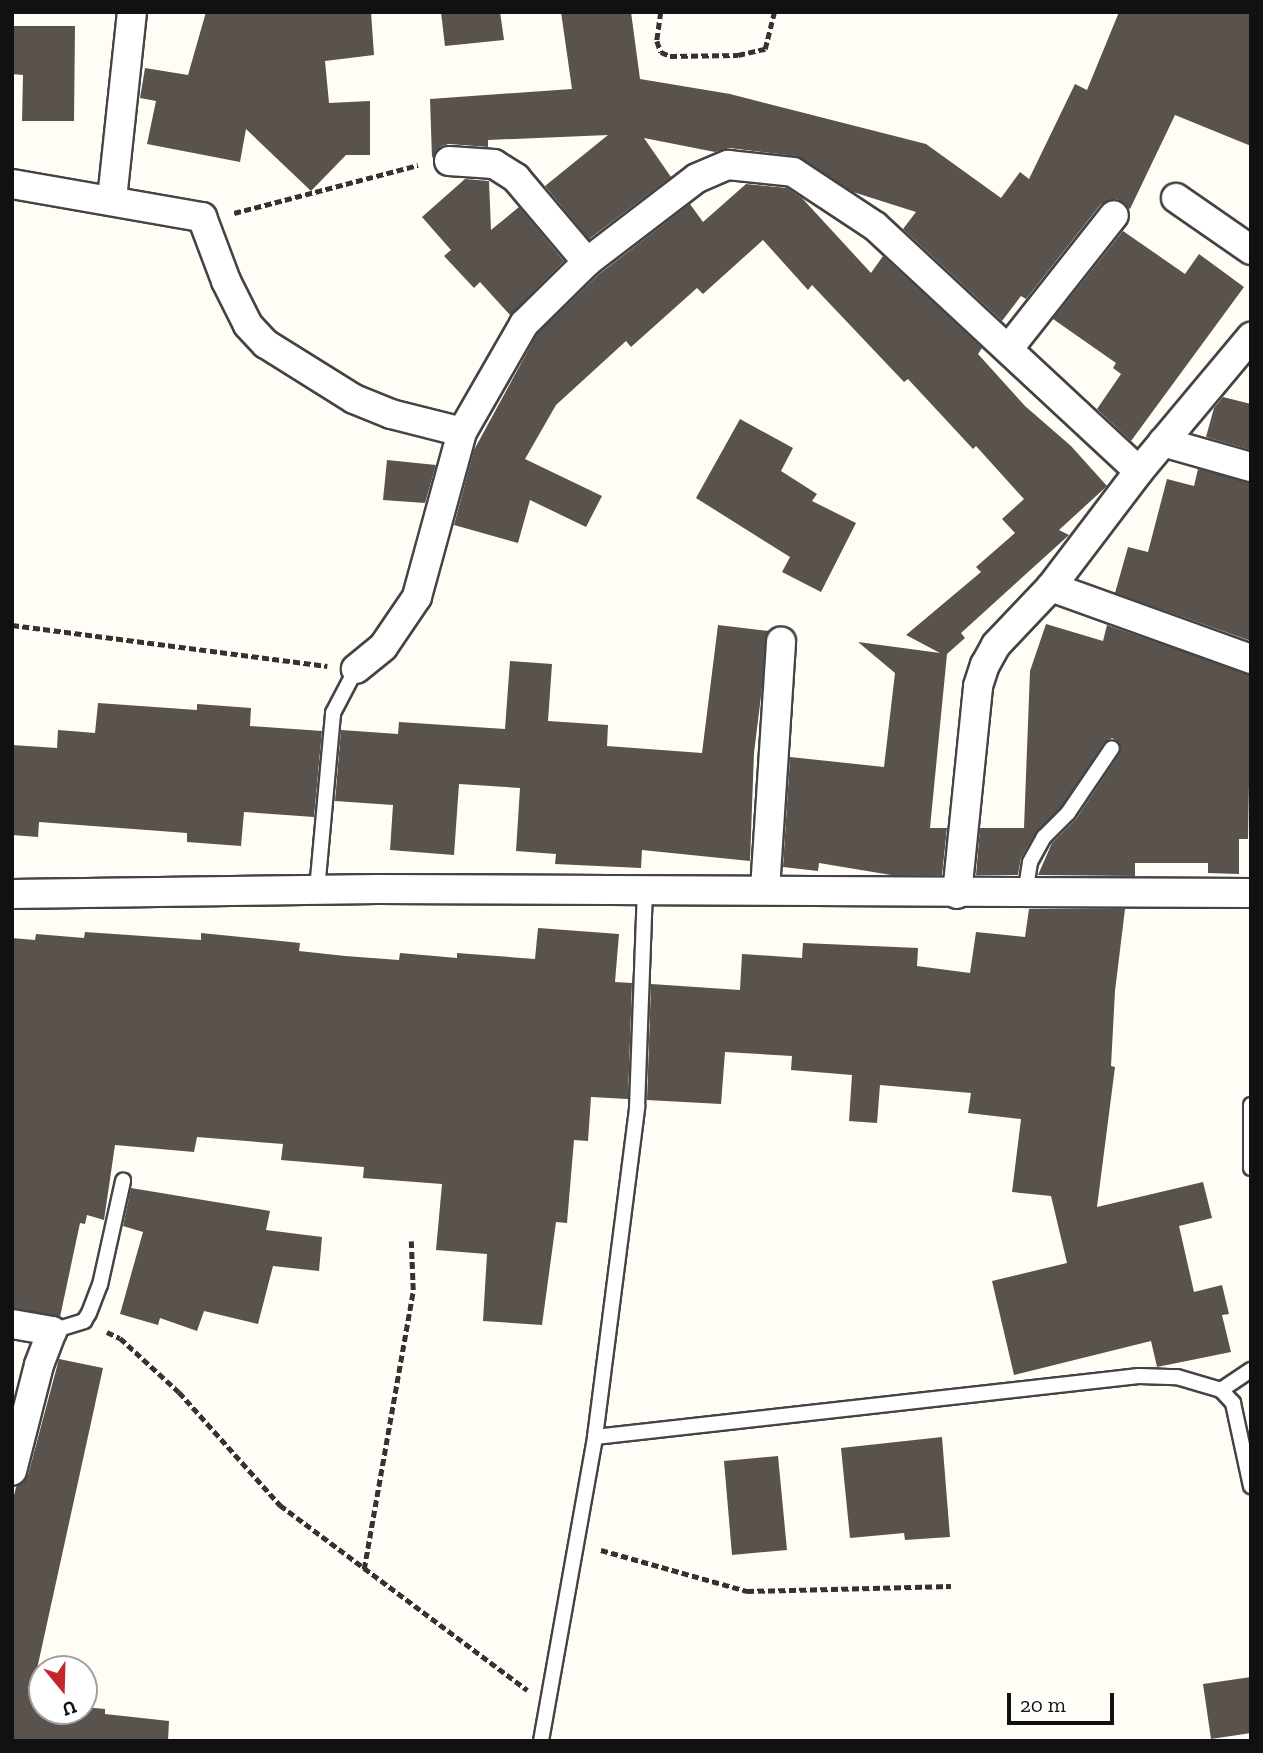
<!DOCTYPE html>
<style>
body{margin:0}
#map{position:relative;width:1263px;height:1753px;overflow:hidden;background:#fffdf5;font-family:"Zilla Slab",serif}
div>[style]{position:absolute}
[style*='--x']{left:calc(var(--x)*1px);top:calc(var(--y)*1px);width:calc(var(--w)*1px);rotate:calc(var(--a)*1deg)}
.building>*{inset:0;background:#5a524d}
.path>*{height:4.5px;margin-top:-2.25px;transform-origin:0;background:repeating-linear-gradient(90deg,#333 0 7px,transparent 0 10.5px)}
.roads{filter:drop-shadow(2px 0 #444) drop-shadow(-2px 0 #444) drop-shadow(0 2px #444) drop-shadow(0 -2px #444)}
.lane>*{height:14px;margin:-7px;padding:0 7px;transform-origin:7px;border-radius:7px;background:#fff}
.street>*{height:28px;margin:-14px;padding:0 14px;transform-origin:14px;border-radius:14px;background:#fff}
span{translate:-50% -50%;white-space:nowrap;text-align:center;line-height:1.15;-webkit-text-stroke:7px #fff;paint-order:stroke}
.frame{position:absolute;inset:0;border:14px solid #111;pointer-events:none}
.north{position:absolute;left:28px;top:1655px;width:70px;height:70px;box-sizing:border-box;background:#fff;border:2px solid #a0a0a0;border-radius:50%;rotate:161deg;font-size:19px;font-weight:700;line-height:28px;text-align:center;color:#111}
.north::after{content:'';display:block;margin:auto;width:24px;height:32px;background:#c4262e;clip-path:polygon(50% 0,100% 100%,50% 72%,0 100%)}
.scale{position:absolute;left:1007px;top:1693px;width:107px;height:32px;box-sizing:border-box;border:4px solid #111;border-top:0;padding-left:9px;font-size:21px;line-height:24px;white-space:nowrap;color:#111;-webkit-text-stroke:5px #fff;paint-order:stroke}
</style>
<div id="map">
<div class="building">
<div style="clip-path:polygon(206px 12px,371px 12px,374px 55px,325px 61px,329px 103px,370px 101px,370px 155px,346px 155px,311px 191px,246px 129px,240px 162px,147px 144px,156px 101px,140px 98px,145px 68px,188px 75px)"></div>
<div style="clip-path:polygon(441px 12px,500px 12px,504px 40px,445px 46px)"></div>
<div style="clip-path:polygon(561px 12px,631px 12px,640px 79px,730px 94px,926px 144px,1001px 198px,1020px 172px,1029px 179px,1075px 84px,1087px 90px,1119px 12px,1251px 12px,1251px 146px,1175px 115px,1130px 209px,1117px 199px,1101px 204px,1026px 299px,1021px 296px,1002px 321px,903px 229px,916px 212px,853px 192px,795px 156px,730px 148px,715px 152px,644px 138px,671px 177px,589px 239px,545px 186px,608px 135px,488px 140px,488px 147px,449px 144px,441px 146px,432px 158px,430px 99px,572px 89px)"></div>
<div style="clip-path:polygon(12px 26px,75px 26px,74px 121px,22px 121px,23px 75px,12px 74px)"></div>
<div style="clip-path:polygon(465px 179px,489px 181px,491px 230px,519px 207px,564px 261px,510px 315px,480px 282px,474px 288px,444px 256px,451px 250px,422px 217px)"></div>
<div style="clip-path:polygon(746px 184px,787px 188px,802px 198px,871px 273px,883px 256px,982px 348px,978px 354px,1025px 406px,1071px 446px,1107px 486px,1059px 530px,1069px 535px,961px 633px,965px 638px,947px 654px,930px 828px,947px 828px,942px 875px,891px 875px,819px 863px,818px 871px,783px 867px,790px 757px,884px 767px,895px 673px,858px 642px,940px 653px,906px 635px,981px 572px,976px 567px,1015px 533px,1002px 519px,1024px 499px,976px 446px,973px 449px,908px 379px,904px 382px,812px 285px,808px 290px,763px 240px,703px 294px,697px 288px,631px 347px,626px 341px,556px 405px,525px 459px,602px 496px,586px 527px,530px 500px,518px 543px,454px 525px,474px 450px,537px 334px,598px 275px,690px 204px,703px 222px)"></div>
<div style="clip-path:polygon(1123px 231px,1185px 274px,1199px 254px,1244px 287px,1131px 441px,1097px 409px,1121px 374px,1113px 368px,1116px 363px,1053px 319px)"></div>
<div style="clip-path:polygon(1223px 397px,1251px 404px,1251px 450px,1206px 437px,1214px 408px)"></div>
<div style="clip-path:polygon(740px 419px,793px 448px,781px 471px,817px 494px,812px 501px,856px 523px,821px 592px,782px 572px,790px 557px,696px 498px)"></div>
<div style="clip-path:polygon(387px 460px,436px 465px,425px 503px,383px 500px)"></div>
<div style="clip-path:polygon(1198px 469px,1251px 483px,1251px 641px,1115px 593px,1128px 547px,1148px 552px,1167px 479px,1194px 486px)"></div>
<div style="clip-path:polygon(1046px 624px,1103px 641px,1107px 625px,1251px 675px,1248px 839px,1239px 839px,1239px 874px,1208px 873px,1208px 863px,1135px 863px,1135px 876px,1038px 875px,1052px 843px,1076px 819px,1120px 753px,1120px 743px,1112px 738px,1104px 743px,1061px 807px,1036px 832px,1021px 858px,1018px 875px,976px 875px,980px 828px,1024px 828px,1030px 671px)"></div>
<div style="clip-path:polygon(718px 625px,769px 631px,754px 753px,750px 861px,642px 850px,641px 868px,555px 864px,556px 854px,516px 851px,520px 788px,459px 784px,454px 855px,390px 850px,393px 805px,335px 801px,341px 730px,398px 734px,399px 722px,505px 729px,510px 661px,552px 664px,548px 721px,608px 725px,607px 746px,702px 753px)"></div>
<div style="clip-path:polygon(98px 703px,197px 710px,197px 704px,251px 708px,250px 726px,322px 731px,314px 817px,244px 812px,241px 846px,187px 842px,187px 833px,39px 822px,38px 837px,12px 835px,12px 745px,57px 748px,58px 730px,95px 733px)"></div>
<div style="clip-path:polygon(1029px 909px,1125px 909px,1115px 991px,1111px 1066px,1115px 1067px,1097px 1207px,1203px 1182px,1212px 1218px,1179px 1226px,1194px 1292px,1222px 1285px,1229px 1314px,1222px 1315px,1231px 1352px,1157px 1367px,1151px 1341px,1014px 1375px,992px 1281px,1067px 1263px,1051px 1196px,1012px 1192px,1021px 1119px,968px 1113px,971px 1093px,880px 1085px,877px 1123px,849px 1121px,852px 1075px,791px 1070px,792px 1056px,725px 1052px,721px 1104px,647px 1100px,651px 984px,740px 990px,742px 954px,802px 958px,803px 943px,918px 948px,917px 966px,970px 973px,976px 932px,1025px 937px)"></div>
<div style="clip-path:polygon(538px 928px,619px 934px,615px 982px,632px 983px,628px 1099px,591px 1097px,588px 1141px,574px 1140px,567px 1223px,556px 1222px,542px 1325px,483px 1321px,487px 1254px,436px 1250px,442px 1184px,363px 1178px,364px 1167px,281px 1160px,283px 1144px,197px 1137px,194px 1152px,115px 1145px,104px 1220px,87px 1215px,85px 1224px,80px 1223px,60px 1317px,12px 1308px,12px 938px,35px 940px,36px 934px,84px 938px,85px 932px,201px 940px,201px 933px,300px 943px,299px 951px,345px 956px,399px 960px,400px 953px,457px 958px,457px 953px,535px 959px)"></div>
<div style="clip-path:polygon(131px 1188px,270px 1211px,266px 1230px,322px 1237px,319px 1271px,273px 1266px,258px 1324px,204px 1311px,197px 1331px,160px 1318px,158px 1325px,120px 1314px,143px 1232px,123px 1226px)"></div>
<div style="clip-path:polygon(59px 1359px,103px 1368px,30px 1701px,42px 1702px,42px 1711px,84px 1711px,84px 1707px,105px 1709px,105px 1714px,169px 1721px,168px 1741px,12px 1741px,12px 1504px,16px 1487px,28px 1475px)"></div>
<div style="clip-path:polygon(942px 1437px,950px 1537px,905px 1540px,904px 1533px,850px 1538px,841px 1448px)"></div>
<div style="clip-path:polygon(778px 1456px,787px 1550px,732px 1555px,724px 1461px)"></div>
<div style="clip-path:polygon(1251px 1677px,1251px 1733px,1211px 1739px,1203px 1684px)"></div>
</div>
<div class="path">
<div style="--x:661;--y:12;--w:29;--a:98"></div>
<div style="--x:657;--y:41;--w:12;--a:70"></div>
<div style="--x:661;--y:52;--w:10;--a:24"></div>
<div style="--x:670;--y:56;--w:68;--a:-0.8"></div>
<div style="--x:738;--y:55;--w:28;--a:-13"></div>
<div style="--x:765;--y:49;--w:38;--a:-76"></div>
<div style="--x:234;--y:213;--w:190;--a:-14.6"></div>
<div style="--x:12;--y:625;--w:318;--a:7.4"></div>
<div style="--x:107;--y:1332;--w:14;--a:25"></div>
<div style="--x:120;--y:1338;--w:80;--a:42.5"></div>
<div style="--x:179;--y:1392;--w:152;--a:48.2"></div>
<div style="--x:280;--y:1505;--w:309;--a:36.8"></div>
<div style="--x:601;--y:1550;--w:152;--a:15.7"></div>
<div style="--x:747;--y:1591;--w:204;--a:-1.4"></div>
<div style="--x:364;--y:1569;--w:283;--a:-80"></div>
<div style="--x:413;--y:1290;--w:49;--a:-92.3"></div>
</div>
<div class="roads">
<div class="lane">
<div style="--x:317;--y:890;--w:178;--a:-84.8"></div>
<div style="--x:333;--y:713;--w:50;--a:-62.4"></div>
<div style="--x:1025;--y:894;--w:32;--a:-81"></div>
<div style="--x:1030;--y:862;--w:29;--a:-61"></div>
<div style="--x:1044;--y:837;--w:34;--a:-45"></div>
<div style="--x:1068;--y:813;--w:78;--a:-55.9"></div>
<div style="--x:1251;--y:1105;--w:63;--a:90"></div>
<div style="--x:52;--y:1331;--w:34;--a:-17"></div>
<div style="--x:84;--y:1321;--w:9;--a:-58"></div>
<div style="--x:89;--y:1313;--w:30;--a:-69"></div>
<div style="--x:100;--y:1285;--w:107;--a:-77.5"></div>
<div style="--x:1221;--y:1390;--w:36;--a:-34"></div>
<div style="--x:595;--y:1437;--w:333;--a:-82.7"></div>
<div style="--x:637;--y:1107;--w:218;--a:-87.9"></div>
<div style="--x:541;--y:1741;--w:309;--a:-79.9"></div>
<div style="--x:595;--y:1437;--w:547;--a:-6.4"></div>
<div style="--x:1139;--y:1376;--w:38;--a:2"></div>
<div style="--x:1177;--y:1377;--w:46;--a:16.5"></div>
<div style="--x:1221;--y:1390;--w:18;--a:47"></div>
<div style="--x:1233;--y:1403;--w:85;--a:77.8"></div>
</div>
<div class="street">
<div style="--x:449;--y:161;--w:45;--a:3.8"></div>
<div style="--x:494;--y:164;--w:26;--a:32"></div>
<div style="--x:516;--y:178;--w:110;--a:49.8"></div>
<div style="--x:587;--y:262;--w:138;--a:-37.4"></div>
<div style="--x:697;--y:178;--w:34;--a:-23"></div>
<div style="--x:728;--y:165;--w:65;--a:6.1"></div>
<div style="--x:793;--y:172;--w:98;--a:33.4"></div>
<div style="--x:875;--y:226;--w:360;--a:42.9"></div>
<div style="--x:12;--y:184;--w:193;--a:9.9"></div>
<div style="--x:202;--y:217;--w:68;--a:69.4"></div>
<div style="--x:226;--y:281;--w:49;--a:63.4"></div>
<div style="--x:248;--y:325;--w:26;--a:47"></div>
<div style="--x:266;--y:344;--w:104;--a:32"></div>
<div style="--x:354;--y:399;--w:40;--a:22"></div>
<div style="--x:391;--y:414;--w:73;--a:14.2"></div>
<div style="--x:462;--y:432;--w:171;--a:105.3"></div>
<div style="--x:417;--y:597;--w:60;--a:124.2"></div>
<div style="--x:383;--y:647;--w:35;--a:141"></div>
<div style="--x:1176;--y:198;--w:91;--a:34.7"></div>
<div style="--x:112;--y:199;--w:188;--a:-83.9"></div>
<div style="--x:1009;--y:348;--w:169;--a:-51.7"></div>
<div style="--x:462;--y:432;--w:125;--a:-60.1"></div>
<div style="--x:524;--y:324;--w:88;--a:-44.5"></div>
<div style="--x:1163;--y:442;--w:91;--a:15.9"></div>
<div style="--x:1051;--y:587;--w:213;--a:19.8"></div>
<div style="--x:765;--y:890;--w:249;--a:-86.3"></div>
<div style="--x:12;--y:894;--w:366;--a:-0.8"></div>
<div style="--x:378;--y:889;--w:873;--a:0.26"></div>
<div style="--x:957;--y:894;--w:209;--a:-84.2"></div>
<div style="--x:978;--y:686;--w:22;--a:-72"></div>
<div style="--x:985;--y:665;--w:23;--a:-61"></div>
<div style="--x:996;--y:645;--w:80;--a:-46.5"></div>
<div style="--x:1051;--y:587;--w:146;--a:-52.8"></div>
<div style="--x:1139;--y:471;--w:175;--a:-50.1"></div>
<div style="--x:12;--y:1324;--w:41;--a:9.9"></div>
<div style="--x:52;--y:1331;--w:36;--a:111"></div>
<div style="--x:39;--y:1365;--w:109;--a:104.3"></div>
</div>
</div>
<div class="frame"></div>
<div class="north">U</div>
<div class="scale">20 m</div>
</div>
